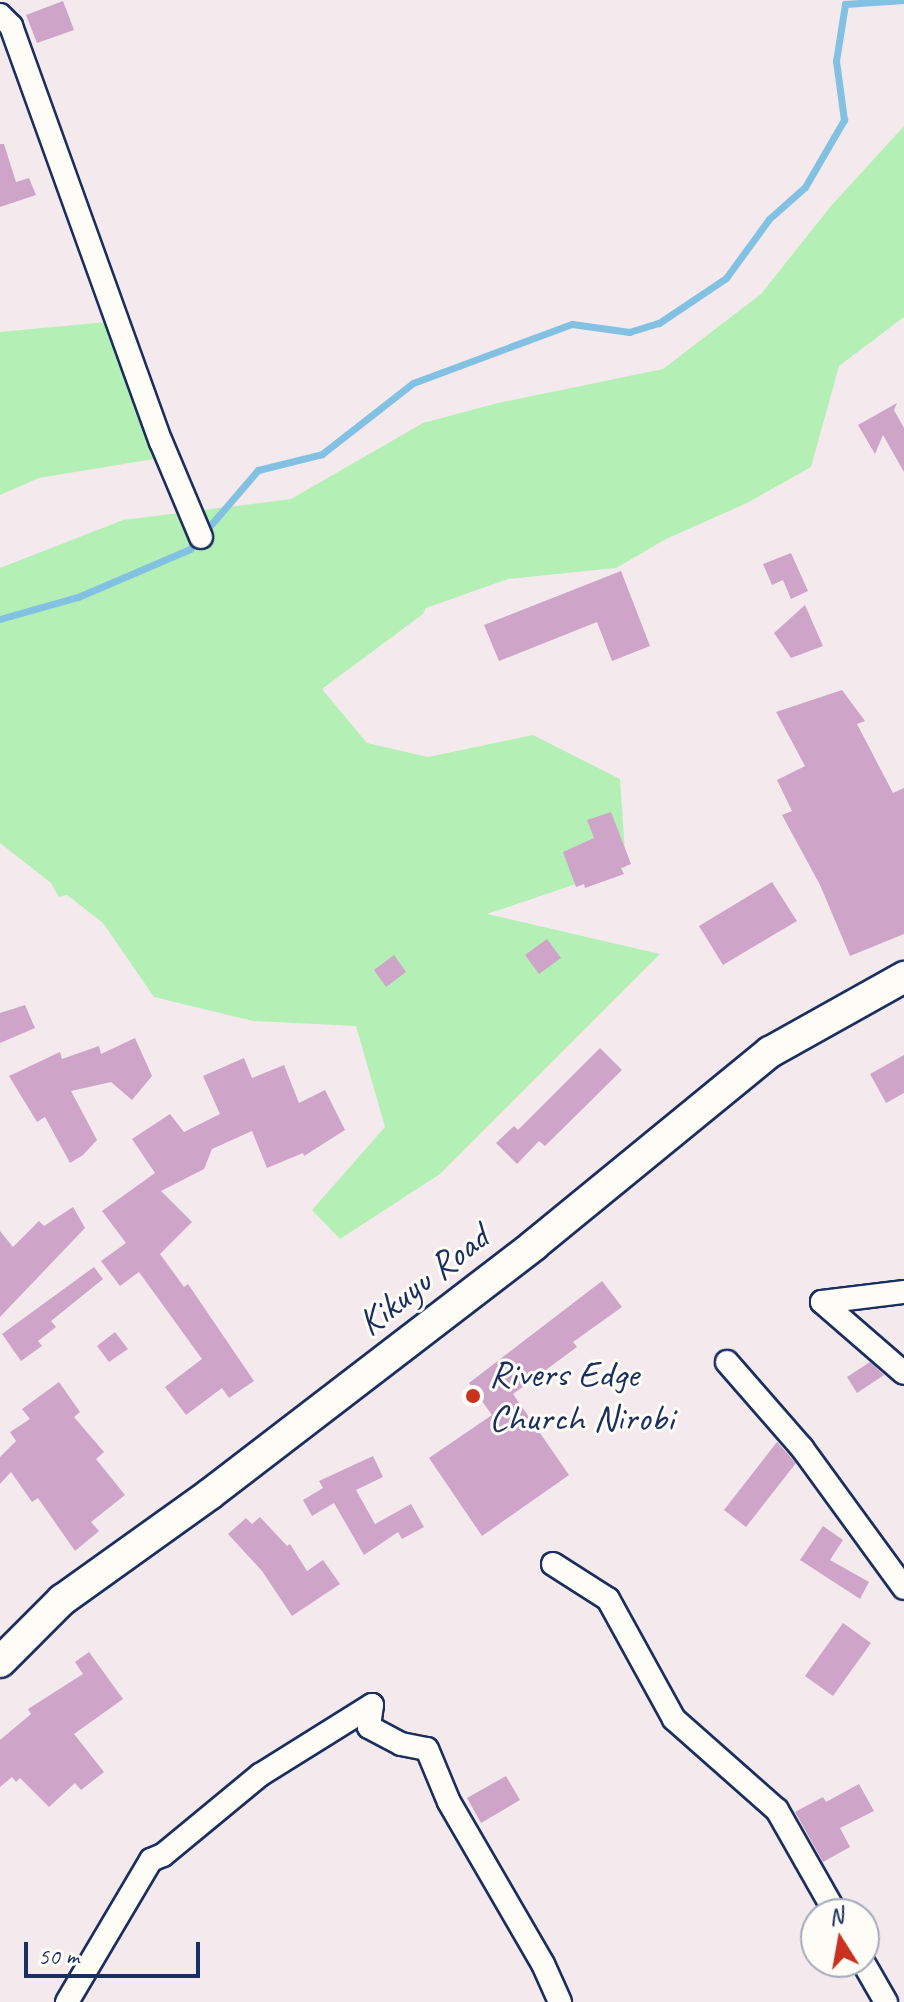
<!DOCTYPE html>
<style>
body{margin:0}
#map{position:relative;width:904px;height:2002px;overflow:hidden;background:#f4eaee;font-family:Caveat,sans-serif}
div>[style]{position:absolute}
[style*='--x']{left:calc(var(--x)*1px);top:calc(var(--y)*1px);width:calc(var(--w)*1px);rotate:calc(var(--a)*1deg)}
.green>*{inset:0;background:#b4f0b5}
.stream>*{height:7px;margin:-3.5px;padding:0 3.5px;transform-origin:3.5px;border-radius:3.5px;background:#82c1e2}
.building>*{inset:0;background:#cea4c9}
.roads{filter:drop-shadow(2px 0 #1b2f5e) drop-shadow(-2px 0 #1b2f5e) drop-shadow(0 2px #1b2f5e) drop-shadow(0 -2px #1b2f5e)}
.street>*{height:22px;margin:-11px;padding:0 11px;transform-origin:11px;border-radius:11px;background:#fdfcf7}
.secondary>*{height:30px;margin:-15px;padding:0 15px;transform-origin:15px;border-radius:15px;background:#fdfcf7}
.dots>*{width:22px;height:22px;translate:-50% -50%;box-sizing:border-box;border:4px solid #fdfcf7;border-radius:50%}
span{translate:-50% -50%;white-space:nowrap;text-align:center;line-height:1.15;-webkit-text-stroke:6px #fdfcf7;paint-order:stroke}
.street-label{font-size:38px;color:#1b2f5e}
.poi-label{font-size:38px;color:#1b2f5e}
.left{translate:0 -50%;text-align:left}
.north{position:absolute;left:800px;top:1898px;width:80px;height:80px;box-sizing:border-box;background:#fdfcf7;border:2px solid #a3aaba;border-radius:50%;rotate:349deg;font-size:22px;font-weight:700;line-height:32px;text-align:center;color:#1b2f5e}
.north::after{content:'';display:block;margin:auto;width:28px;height:36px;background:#c8321e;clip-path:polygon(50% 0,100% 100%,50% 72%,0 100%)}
.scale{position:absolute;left:24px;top:1942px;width:176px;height:36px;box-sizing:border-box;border:4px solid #1b2f5e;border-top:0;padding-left:10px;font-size:24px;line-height:28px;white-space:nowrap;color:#1b2f5e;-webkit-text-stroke:6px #fdfcf7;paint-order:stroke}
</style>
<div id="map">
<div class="green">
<div style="clip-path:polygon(904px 126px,904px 317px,839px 366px,811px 467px,747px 503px,666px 539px,616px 568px,508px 579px,426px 608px,423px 614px,322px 689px,367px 743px,428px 757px,533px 735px,620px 779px,626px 867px,487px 914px,660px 954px,440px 1174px,340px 1239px,312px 1210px,385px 1127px,356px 1026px,253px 1021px,154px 997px,103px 923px,67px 895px,59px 897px,51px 883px,0 843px,0 568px,123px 520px,291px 499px,423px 423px,498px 403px,663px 369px,761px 294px,831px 206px)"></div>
<div style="clip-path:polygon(128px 320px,166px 457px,39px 478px,0 495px,0 332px)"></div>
</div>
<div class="stream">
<div style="--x:0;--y:619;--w:81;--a:-15.8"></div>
<div style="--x:78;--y:597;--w:122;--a:-23.2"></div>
<div style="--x:190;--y:549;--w:104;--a:-49.3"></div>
<div style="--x:258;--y:470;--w:66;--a:-14"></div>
<div style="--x:322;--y:454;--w:115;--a:-38"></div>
<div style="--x:413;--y:383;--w:170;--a:-20.4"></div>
<div style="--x:572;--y:324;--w:58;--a:8"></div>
<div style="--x:629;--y:332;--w:31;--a:-17"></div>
<div style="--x:659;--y:323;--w:81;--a:-33.9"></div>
<div style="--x:726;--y:278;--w:73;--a:-53.9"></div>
<div style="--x:769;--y:219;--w:48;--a:-41.6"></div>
<div style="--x:805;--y:187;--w:78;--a:-59.8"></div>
<div style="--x:844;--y:120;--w:60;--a:-97.7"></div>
<div style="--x:836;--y:61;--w:58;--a:-81"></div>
<div style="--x:845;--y:4;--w:59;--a:-3.9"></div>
</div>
<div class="building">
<div style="clip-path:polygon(63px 1px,74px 30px,37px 43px,26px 15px)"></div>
<div style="clip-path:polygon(0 144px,4px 144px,16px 182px,29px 178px,36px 195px,0 207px)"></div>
<div style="clip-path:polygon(897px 403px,894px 410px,904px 428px,904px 472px,883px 435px,875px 454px,858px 425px)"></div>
<div style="clip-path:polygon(791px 553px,808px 591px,791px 599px,783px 580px,772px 585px,763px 564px)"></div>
<div style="clip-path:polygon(621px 571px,650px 646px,612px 661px,597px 622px,499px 661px,484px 625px)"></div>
<div style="clip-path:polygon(805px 605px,823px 646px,791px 658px,774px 633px)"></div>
<div style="clip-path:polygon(842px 690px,865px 721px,857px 724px,893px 793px,904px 788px,904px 934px,850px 956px,820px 885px,782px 815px,792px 811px,777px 780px,805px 766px,776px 712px)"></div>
<div style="clip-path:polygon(611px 812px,631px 864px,621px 868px,624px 874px,585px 888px,584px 884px,576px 887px,563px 852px,594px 838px,587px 820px)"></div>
<div style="clip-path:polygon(772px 882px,797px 921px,723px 965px,699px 926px)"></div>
<div style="clip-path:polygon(547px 939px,561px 958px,539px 974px,525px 955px)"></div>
<div style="clip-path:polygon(394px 955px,406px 972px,386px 987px,374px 970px)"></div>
<div style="clip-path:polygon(25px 1005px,35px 1028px,0 1043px,0 1013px)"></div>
<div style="clip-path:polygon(135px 1038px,152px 1076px,132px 1100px,111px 1082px,71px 1091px,97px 1140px,83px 1155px,70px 1163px,45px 1117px,37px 1122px,9px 1076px,60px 1052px,62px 1059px,99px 1046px,101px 1054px)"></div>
<div style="clip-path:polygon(600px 1048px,622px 1070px,545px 1146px,539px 1141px,517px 1164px,496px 1143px,514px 1126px,518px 1130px)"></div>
<div style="clip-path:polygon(904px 1055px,904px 1093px,886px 1103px,870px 1074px)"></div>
<div style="clip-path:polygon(244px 1058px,252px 1078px,284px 1065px,299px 1103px,325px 1090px,345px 1130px,304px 1156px,303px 1153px,267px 1168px,252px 1131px,212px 1149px,204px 1169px,161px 1191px,192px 1222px,160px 1254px,184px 1287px,188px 1284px,254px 1381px,229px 1398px,222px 1388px,186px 1415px,165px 1387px,202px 1359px,139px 1272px,120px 1286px,101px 1261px,126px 1243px,102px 1211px,155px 1173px,132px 1139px,170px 1114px,184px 1132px,220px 1114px,203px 1076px)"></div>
<div style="clip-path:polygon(73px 1207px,85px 1228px,0 1317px,0 1231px,13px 1247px,39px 1221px,44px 1226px)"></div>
<div style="clip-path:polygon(94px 1267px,103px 1279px,51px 1321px,56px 1327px,38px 1341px,42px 1346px,21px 1361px,2px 1334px)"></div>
<div style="clip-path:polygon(602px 1281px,622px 1307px,573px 1342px,577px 1347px,513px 1394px,569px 1475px,482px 1536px,429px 1458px,492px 1415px,469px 1383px)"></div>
<div style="clip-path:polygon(115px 1332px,128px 1349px,109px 1362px,97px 1346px)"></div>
<div style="clip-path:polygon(870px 1362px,884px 1375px,857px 1393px,847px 1377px)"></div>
<div style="clip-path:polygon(59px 1382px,80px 1412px,74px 1417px,104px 1452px,96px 1459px,125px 1495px,91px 1522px,99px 1531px,75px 1551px,38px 1498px,32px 1502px,11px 1472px,0 1484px,0 1457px,16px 1441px,10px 1432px,30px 1419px,22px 1409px)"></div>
<div style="clip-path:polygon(777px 1442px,796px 1463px,746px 1527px,724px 1510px)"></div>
<div style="clip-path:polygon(373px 1456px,383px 1477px,356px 1490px,375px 1524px,411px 1504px,424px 1527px,402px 1539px,398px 1532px,364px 1555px,334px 1503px,312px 1516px,303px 1500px,323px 1488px,319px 1481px)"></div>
<div style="clip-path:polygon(260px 1517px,287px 1546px,290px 1544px,307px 1571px,323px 1560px,340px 1584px,292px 1616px,262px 1571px,228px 1534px,246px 1518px,252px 1524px)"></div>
<div style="clip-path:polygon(823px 1526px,843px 1540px,830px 1560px,869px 1582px,860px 1599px,800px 1560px)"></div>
<div style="clip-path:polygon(843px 1623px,871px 1643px,833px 1696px,805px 1676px)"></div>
<div style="clip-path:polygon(89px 1652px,123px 1699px,74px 1734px,104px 1772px,81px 1790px,75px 1783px,49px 1807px,20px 1778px,16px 1782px,12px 1777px,0 1787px,0 1740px,31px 1714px,28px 1709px,83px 1674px,75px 1662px)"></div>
<div style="clip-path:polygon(506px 1776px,520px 1800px,481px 1823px,467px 1798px)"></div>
<div style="clip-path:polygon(859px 1784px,874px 1811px,840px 1828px,850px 1847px,823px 1862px,795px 1812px,823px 1797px,826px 1802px)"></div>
</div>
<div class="roads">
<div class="street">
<div style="--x:0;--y:15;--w:16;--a:45"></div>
<div style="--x:11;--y:26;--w:442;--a:70.2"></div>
<div style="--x:161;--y:442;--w:103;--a:67.2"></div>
<div style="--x:822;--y:1302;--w:108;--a:40.9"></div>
<div style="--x:822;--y:1302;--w:83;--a:-7"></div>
<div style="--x:727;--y:1362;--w:114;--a:48.9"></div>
<div style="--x:802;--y:1448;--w:173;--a:53.9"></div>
<div style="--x:553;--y:1564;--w:65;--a:32.5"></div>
<div style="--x:608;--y:1599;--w:137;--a:61.2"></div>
<div style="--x:674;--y:1719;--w:137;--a:41.5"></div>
<div style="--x:777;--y:1810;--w:120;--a:60.4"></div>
<div style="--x:863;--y:1962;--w:46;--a:60.1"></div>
<div style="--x:67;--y:2002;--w:165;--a:-59.4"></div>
<div style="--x:151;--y:1860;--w:13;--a:-23"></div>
<div style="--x:163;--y:1855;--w:126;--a:-39.5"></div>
<div style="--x:260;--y:1775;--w:132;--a:-32"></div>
<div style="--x:372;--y:1705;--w:22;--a:98"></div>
<div style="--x:369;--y:1727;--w:36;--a:28"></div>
<div style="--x:401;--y:1744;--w:26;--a:11"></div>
<div style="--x:427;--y:1749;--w:57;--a:67.5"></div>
<div style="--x:449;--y:1802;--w:187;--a:59.9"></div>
<div style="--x:543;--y:1964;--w:42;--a:65.9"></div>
</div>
<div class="secondary">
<div style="--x:0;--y:1662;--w:88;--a:-45"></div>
<div style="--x:62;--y:1600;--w:182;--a:-35.6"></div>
<div style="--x:210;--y:1494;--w:409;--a:-37.5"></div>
<div style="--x:534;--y:1245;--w:305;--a:-39.3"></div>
<div style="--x:770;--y:1052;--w:154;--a:-29.2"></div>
</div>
</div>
<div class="dots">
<div style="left:473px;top:1396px;background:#c8321e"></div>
</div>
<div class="street-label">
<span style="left:423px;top:1280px;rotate:-38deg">Kikuyu Road</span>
</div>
<div class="poi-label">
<span class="left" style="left:489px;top:1396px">Rivers Edge<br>Church Nirobi</span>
</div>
<div class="north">N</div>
<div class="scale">50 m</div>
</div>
